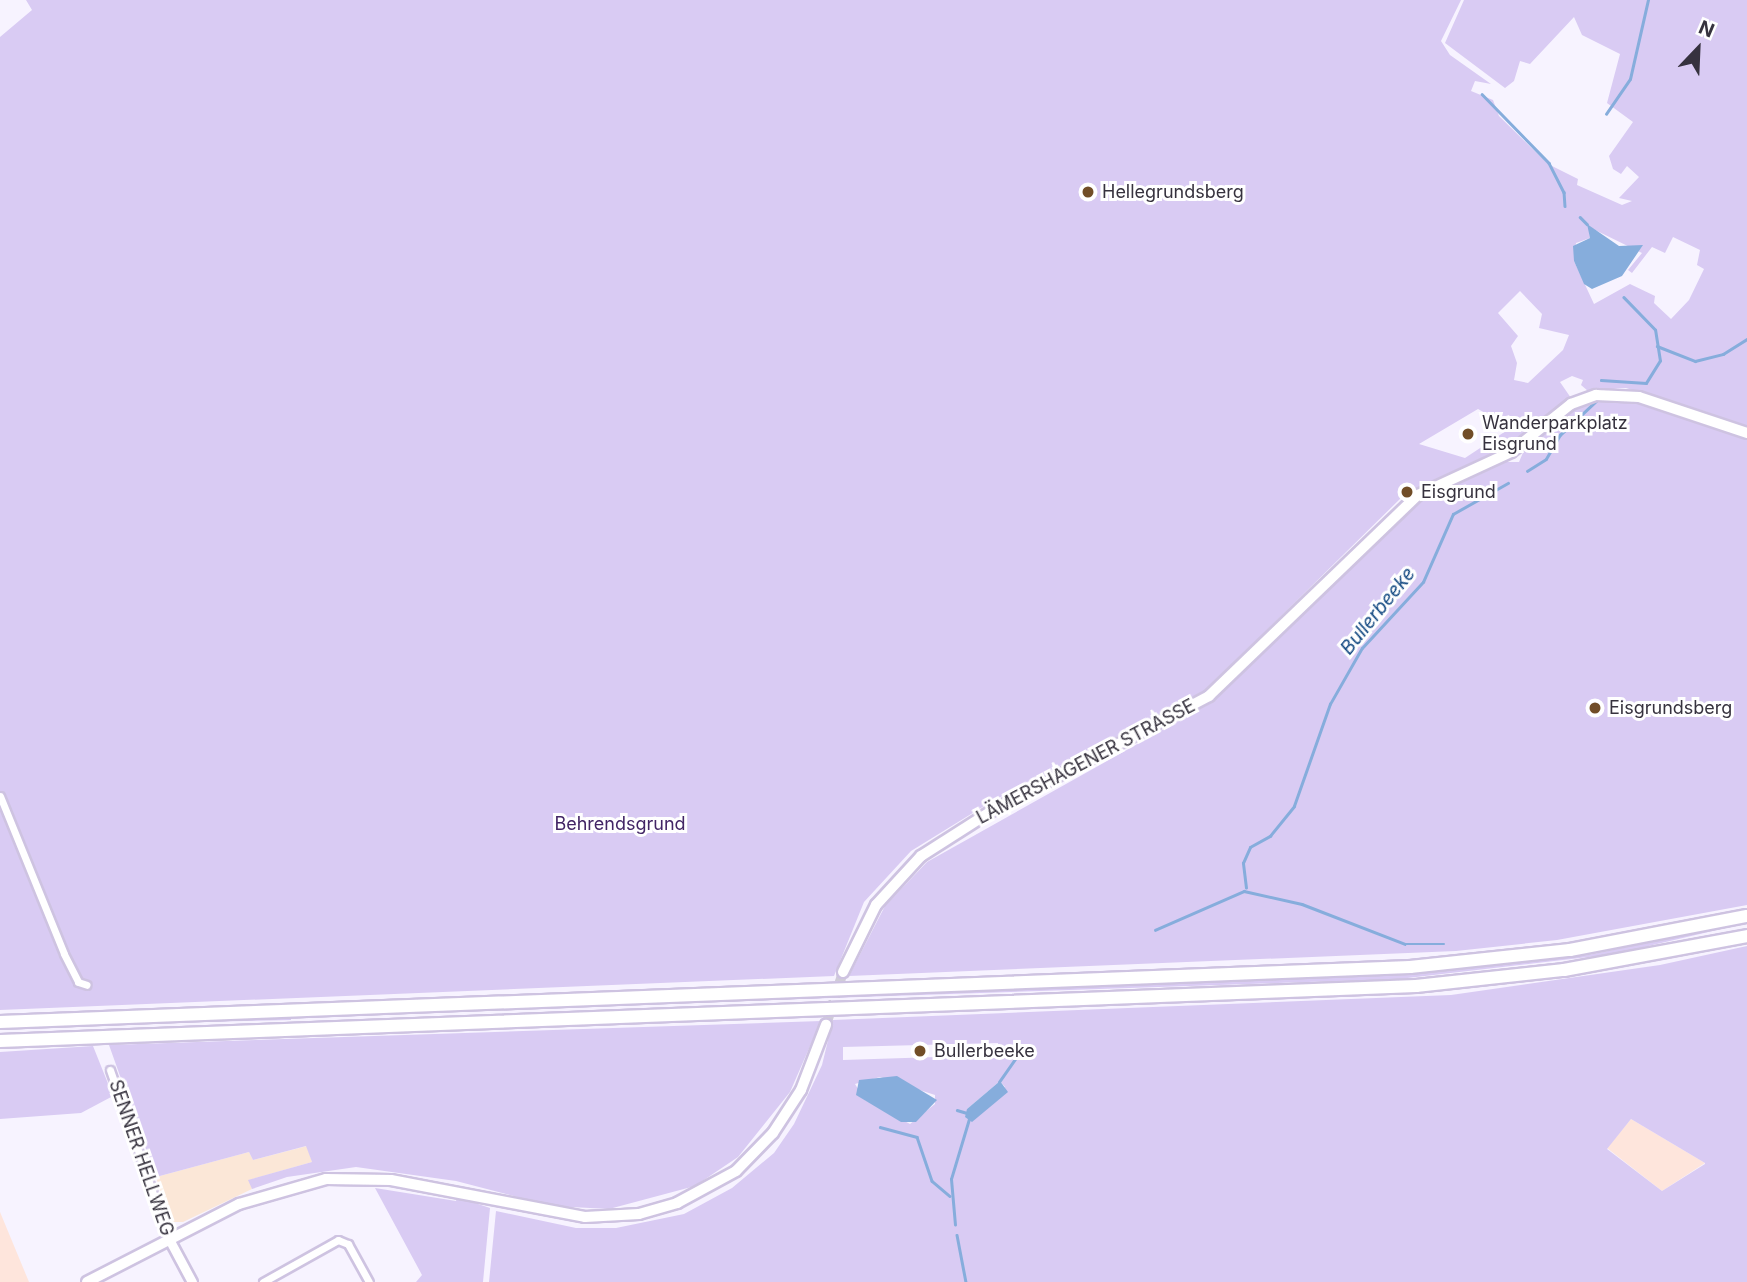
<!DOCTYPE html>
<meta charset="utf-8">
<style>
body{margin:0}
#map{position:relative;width:1747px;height:1282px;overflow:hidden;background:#f7f3ff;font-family:Inter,sans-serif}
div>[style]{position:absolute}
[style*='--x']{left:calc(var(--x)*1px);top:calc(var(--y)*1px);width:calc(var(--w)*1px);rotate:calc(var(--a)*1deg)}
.commercial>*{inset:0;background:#fbe7d7}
.industrial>*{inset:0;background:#fee5dc}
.green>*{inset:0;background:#d9cbf3}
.water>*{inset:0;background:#86addc}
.stream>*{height:2.5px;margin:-1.25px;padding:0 1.25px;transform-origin:1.25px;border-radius:1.25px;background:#86addc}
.secondary-tunnel>*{height:10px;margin-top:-5px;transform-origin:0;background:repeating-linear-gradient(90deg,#d0ccd8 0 10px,transparent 0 15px)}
.roads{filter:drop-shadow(2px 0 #cec3e1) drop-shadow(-2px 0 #cec3e1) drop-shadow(0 2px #cec3e1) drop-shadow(0 -2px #cec3e1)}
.minor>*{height:7px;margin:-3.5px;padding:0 3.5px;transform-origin:3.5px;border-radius:3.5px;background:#fff}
.tertiary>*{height:9px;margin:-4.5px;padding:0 4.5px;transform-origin:4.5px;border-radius:4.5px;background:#fff}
.secondary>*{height:10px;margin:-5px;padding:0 5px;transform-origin:5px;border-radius:5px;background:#fff}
.motorway>*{height:12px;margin:-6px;padding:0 6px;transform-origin:6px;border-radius:6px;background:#fff}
.dots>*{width:19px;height:19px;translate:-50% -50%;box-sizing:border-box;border:4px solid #fff;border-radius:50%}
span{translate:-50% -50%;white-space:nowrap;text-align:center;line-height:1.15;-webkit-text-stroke:6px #fff;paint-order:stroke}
.poi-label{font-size:18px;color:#36323e}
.left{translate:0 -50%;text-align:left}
.street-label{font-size:18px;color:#36323e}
.park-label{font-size:18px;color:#422565}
.water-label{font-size:19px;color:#124881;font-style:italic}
.north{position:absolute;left:1663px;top:14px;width:70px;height:70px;-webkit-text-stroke:5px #fff;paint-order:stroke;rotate:23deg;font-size:19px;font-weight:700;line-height:28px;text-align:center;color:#36323e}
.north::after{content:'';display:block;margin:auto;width:24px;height:32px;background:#36323e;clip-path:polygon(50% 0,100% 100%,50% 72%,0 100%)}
</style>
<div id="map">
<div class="commercial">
<div style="clip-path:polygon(307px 1146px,312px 1162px,249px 1180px,252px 1189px,183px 1222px,170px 1222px,156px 1177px,249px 1152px,253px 1160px)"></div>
</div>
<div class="industrial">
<div style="clip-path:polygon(1631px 1119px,1705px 1163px,1662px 1191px,1607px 1148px)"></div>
<div style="clip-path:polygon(0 1212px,29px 1282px,0 1282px)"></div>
</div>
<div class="green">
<div style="clip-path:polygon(evenodd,26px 0,1461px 0,1441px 41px,1450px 55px,1491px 84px,1475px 81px,1471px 91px,1493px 100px,1499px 116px,1548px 164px,1578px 179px,1577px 185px,1622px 205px,1632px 201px,1619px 198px,1639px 177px,1627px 166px,1621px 174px,1613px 169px,1609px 156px,1633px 122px,1607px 103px,1620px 54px,1582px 35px,1574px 17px,1530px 64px,1520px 61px,1514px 81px,1505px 88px,1445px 43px,1464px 0,1747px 0,1747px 427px,1626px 388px,1588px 391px,1581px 385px,1583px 380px,1572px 376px,1560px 382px,1571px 398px,1509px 445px,1404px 495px,1206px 690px,989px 803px,911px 851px,864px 902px,834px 976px,0 1010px,0 37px,32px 10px,26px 0,1589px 227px,1642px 253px,1628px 270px,1632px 273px,1652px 247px,1665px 253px,1673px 237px,1700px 250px,1697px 265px,1704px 269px,1689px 300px,1671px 319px,1654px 303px,1655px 296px,1630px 284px,1594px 304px,1574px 261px,1576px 243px,1590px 238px,1589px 227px,26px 0,1520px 291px,1542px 314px,1539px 328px,1569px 335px,1563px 350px,1528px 383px,1514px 380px,1517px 363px,1511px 346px,1518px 336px,1498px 313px,1520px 291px,26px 0,1478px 409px,1496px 419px,1509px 415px,1515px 425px,1465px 458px,1419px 444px,1478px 409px)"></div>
<div style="clip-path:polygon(1603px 398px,1639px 403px,1747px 440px,1747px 905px,1557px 940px,1456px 951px,849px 976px,885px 906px,927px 862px,1214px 701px,1420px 498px,1504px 462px,1519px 462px,1525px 448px,1574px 408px)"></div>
<div style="clip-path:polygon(1747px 923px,1614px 954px,1399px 979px,444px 1011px,1405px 975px,1588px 955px)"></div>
<div style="clip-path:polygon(evenodd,1747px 946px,1747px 1282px,489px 1282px,496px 1211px,576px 1228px,616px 1228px,684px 1214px,732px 1188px,774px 1153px,794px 1124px,822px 1065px,833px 1020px,1451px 995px,1660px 965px,1747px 946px,998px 1043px,998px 1055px,843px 1060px,843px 1047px,998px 1043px,1747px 946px,880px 1077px,935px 1095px,935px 1104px,910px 1124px,865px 1100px,855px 1084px,880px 1077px,1747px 946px,1000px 1081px,1005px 1087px,976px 1118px,967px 1109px,1000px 1081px,1747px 946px,1631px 1119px,1705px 1163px,1705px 1164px,1662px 1191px,1607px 1149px,1631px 1119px)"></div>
<div style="clip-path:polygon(291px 1016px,291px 1020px,103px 1024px)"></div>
<div style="clip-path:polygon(821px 1021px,790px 1092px,738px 1157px,695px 1186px,609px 1209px,552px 1206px,456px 1181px,356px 1167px,287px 1177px,252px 1189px,248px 1180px,312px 1162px,306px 1146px,253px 1160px,249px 1152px,156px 1177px,109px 1045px)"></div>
<div style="clip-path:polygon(93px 1046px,113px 1096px,81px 1113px,0 1119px,0 1052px)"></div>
<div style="clip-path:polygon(375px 1188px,456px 1201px,457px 1197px,490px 1208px,483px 1282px,416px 1282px,422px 1275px)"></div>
</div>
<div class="water">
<div style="clip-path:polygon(1587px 224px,1619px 246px,1643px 245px,1622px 276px,1592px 289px,1584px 284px,1574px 261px,1573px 246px,1590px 238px)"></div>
<div style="clip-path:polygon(897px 1076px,937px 1100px,916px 1122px,901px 1122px,856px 1095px,859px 1080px)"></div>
<div style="clip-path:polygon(1000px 1081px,1008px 1092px,972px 1122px,965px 1117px,967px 1109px)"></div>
</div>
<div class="stream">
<div style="--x:1482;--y:94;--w:96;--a:45.8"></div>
<div style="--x:1549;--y:163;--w:33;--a:63"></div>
<div style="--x:1564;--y:192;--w:14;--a:86"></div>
<div style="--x:1606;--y:114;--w:42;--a:-55.6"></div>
<div style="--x:1630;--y:79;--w:81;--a:-77.2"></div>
<div style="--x:1580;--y:217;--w:10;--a:45"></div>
<div style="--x:1657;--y:346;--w:41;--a:21.5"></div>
<div style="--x:1695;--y:361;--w:29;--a:-14"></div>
<div style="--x:1723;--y:354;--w:28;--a:-32"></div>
<div style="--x:1601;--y:380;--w:45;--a:3.8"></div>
<div style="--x:1646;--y:383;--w:26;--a:-58"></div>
<div style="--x:1660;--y:361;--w:31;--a:-99"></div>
<div style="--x:1655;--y:330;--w:45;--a:-134.1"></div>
<div style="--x:1527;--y:471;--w:22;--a:-32"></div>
<div style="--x:1546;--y:459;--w:28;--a:-60"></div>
<div style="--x:1560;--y:435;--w:51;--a:-43.4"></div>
<div style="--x:1246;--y:888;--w:25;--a:-97"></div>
<div style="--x:1243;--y:863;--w:17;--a:-66"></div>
<div style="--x:1250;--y:847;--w:23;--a:-29"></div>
<div style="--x:1270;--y:836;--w:38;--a:-51"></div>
<div style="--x:1294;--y:806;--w:108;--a:-70.6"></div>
<div style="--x:1330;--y:704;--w:64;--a:-60.3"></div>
<div style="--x:1362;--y:648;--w:90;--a:-47.3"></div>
<div style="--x:1423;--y:582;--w:74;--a:-66.2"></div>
<div style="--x:1453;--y:514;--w:63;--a:-29.4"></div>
<div style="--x:1155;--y:930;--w:97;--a:-23.7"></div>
<div style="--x:1244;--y:891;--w:59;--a:12.6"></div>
<div style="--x:1302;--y:904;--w:110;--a:21.2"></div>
<div style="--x:1405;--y:944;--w:39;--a:0"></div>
<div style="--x:999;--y:1082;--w:35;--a:-55"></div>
<div style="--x:957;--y:1110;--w:10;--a:17"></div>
<div style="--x:880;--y:1127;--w:38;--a:15"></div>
<div style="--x:917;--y:1137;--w:46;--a:71.2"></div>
<div style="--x:932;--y:1181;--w:23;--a:40"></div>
<div style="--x:955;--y:1225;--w:46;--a:-95"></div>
<div style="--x:951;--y:1179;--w:63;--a:-73.3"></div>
<div style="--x:957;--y:1235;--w:48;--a:79.2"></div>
</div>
<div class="secondary-tunnel">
<div style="--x:826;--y:1025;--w:56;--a:-72.2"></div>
</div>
<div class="roads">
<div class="minor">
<div style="--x:0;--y:796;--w:170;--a:67.9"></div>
<div style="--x:64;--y:954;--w:31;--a:63"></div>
<div style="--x:78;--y:982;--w:9;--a:18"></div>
<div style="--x:110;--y:1070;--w:179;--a:70.8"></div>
<div style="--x:263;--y:1282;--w:86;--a:-29.2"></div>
<div style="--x:338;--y:1240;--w:11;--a:22"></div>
<div style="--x:348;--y:1244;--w:43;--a:61.1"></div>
</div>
<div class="tertiary">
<div style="--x:169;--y:1239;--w:49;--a:61.9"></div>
</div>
<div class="secondary">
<div style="--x:843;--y:972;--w:75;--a:-63.8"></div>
<div style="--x:876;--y:905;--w:67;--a:-47.4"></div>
<div style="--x:921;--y:856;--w:82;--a:-32.5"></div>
<div style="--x:990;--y:812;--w:248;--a:-27.9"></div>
<div style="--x:1209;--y:696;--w:290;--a:-43.9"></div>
<div style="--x:1418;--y:495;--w:102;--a:-24.8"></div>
<div style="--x:1511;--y:452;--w:77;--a:-38.7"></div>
<div style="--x:1571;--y:404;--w:27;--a:-20"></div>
<div style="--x:1596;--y:395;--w:43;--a:2.7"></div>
<div style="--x:1639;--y:397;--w:114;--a:18.4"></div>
<div style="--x:87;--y:1282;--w:171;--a:-27.2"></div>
<div style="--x:239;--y:1204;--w:91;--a:-16"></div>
<div style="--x:326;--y:1179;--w:65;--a:0.9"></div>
<div style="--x:391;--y:1180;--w:197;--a:10.8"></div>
<div style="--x:585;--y:1217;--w:54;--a:-3.2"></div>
<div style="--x:639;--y:1214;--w:40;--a:-16"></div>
<div style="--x:677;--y:1203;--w:67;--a:-28.5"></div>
<div style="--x:736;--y:1171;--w:53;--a:-45.8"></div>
<div style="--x:773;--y:1133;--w:51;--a:-56.9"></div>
<div style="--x:801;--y:1090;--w:70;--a:-69"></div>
</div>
<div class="motorway">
<div style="--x:0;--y:1022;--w:1411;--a:-2.23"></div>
<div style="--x:1410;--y:967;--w:161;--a:-6.1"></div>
<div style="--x:1570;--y:950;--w:180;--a:-10.9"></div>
<div style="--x:0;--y:1041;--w:1417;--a:-2.22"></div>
<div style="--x:1416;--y:986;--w:149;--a:-6.2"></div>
<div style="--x:1564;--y:970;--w:186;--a:-10.5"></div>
</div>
</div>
<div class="dots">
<div style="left:1088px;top:192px;background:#714d27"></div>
<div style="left:1468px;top:434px;background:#714d27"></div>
<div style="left:1407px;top:492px;background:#714d27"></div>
<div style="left:1595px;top:708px;background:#714d27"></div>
<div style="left:920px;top:1051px;background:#714d27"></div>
</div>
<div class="poi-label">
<span class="left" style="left:1102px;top:192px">Hellegrundsberg</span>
<span class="left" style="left:1482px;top:434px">Wanderparkplatz<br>Eisgrund</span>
<span class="left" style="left:1421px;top:492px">Eisgrund</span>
<span class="left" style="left:1609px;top:708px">Eisgrundsberg</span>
<span class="left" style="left:934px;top:1051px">Bullerbeeke</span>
</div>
<div class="street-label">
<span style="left:1086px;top:762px;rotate:-28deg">LÄMERSHAGENER STRASSE</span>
<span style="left:141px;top:1158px;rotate:71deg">SENNER HELLWEG</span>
</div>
<div class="park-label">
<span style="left:620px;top:824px">Behrendsgrund</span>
</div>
<div class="water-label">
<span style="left:1378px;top:611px;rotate:-51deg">Bullerbeeke</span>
</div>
<div class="north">N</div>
</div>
